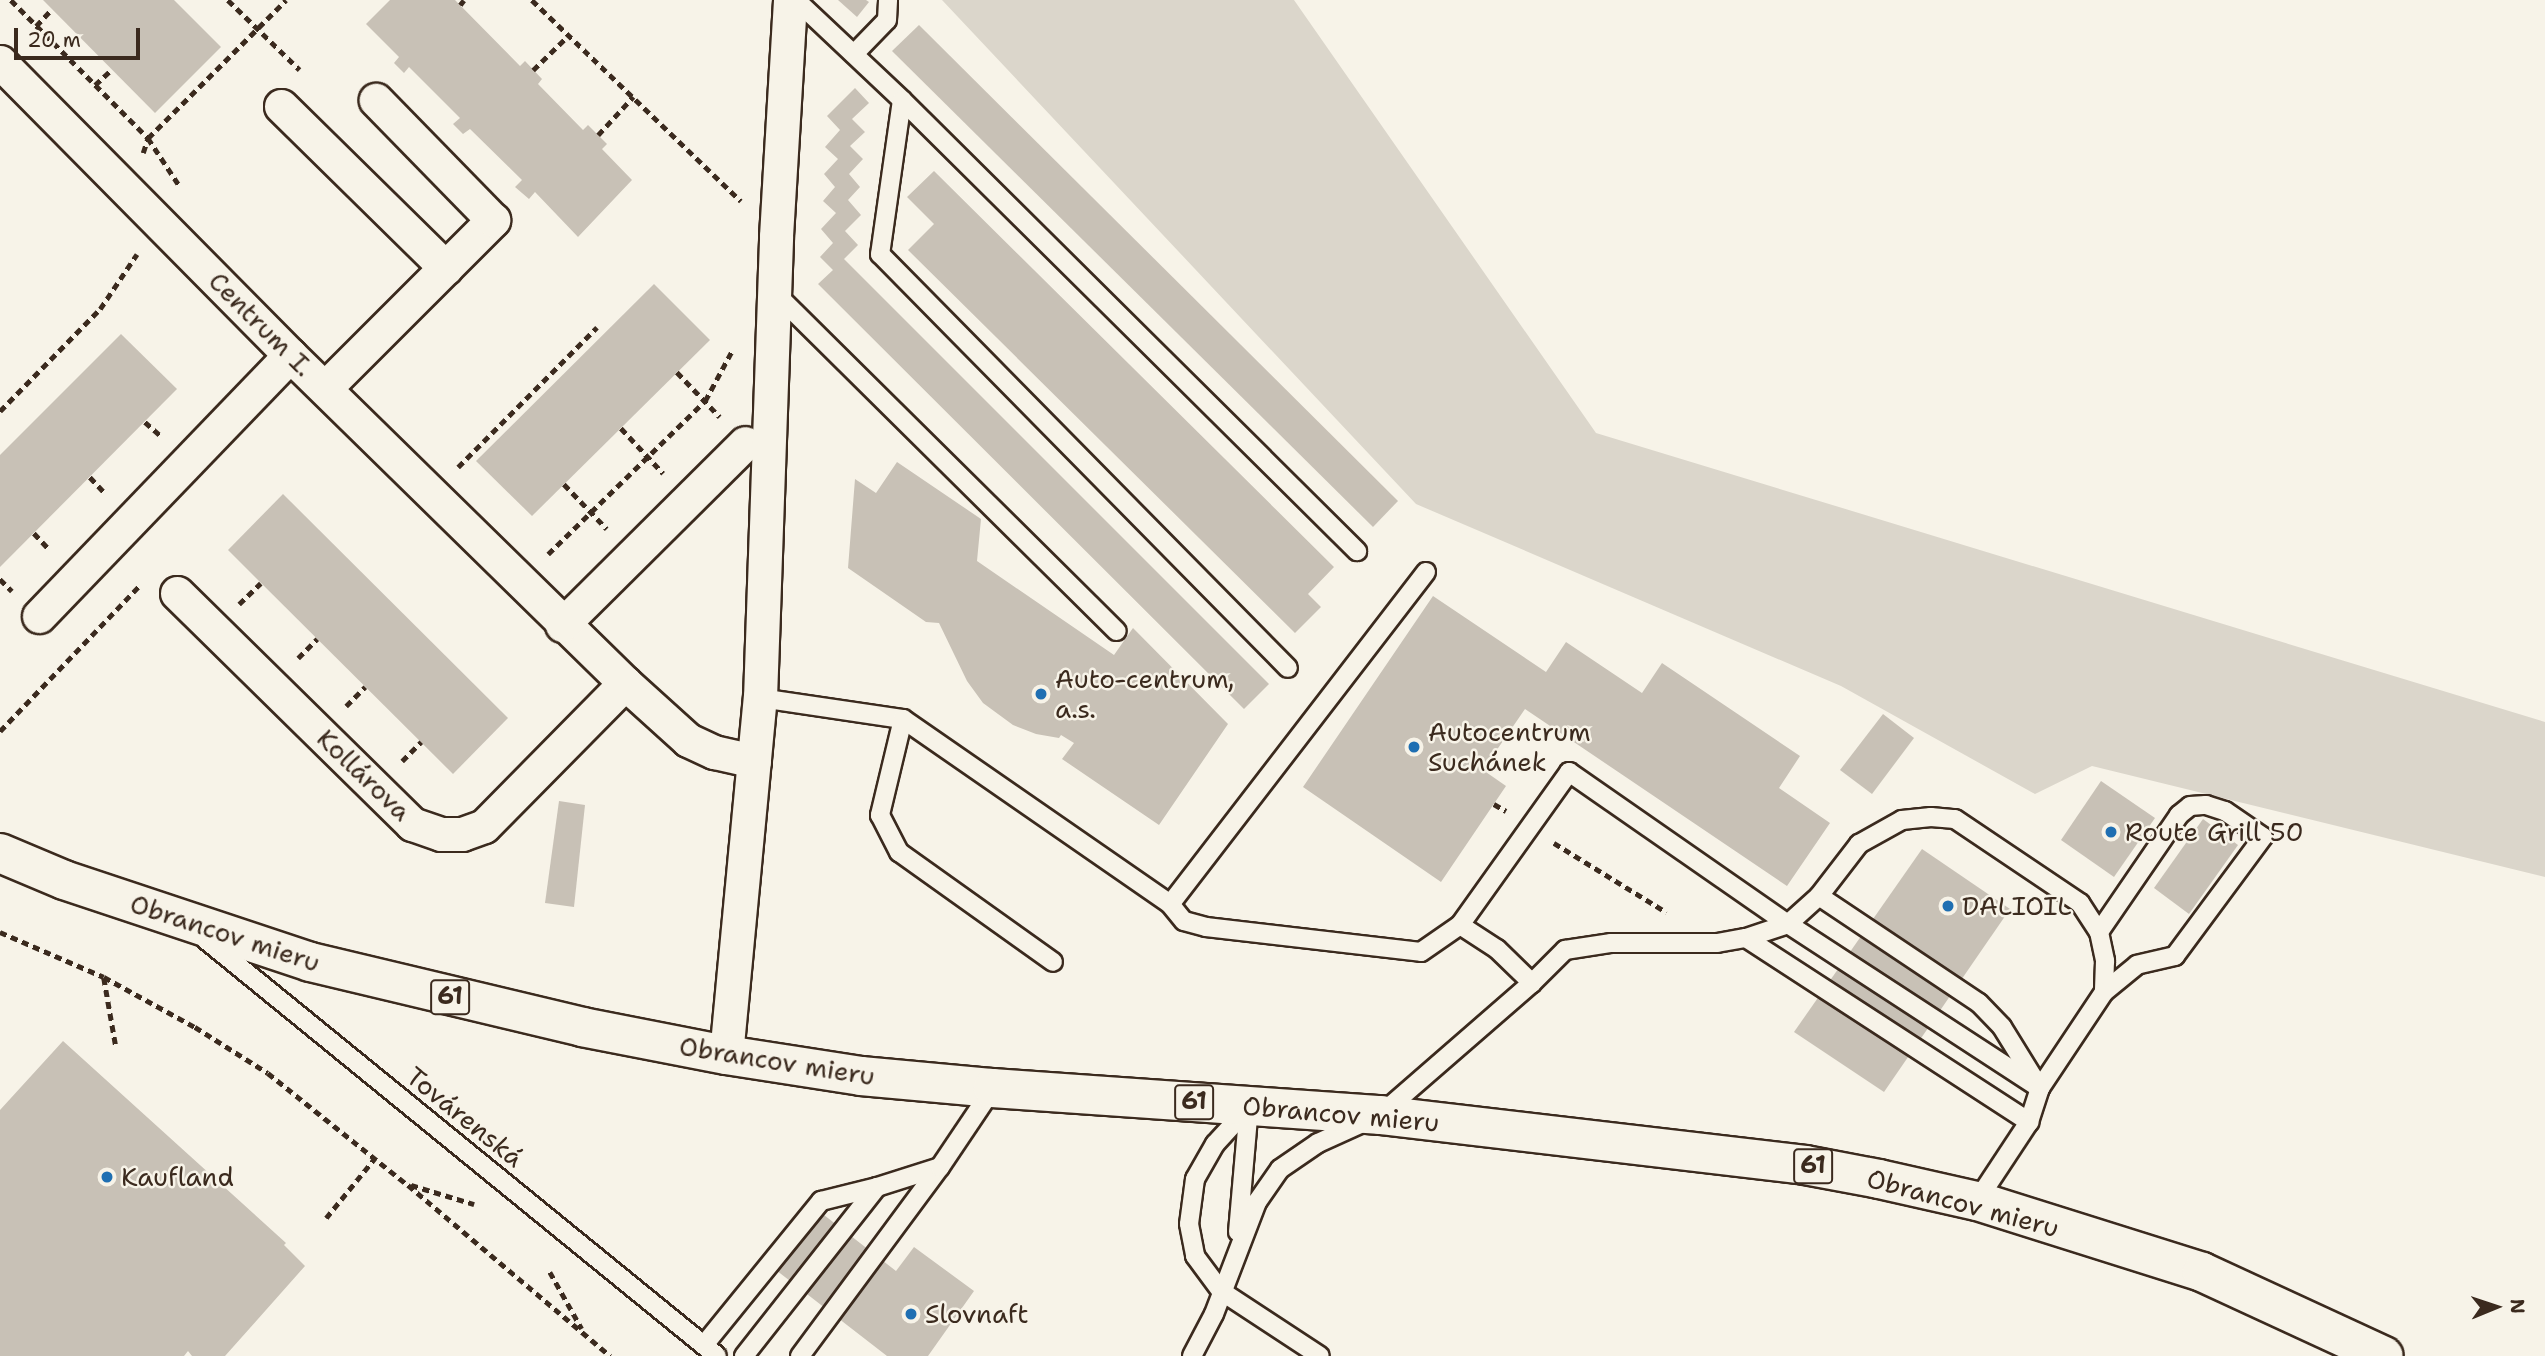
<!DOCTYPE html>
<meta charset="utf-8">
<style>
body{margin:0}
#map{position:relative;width:2545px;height:1356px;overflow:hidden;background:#f7f3e8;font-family:"Shantell Sans",sans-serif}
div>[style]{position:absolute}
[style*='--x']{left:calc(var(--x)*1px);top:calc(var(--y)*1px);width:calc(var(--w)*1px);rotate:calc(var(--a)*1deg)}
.green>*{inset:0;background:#dbd6cb}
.building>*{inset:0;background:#c8c1b6}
.path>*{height:4.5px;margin-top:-2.25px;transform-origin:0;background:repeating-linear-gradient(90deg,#3b2a1e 0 7px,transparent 0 12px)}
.roads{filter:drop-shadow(2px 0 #3b2a1e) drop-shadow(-2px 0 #3b2a1e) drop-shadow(0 2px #3b2a1e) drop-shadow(0 -2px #3b2a1e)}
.service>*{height:18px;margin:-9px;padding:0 9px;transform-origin:9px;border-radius:9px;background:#f7f3e8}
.minor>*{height:33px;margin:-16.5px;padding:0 16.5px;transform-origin:16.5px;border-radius:16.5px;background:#f7f3e8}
.primary>*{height:38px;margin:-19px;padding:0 19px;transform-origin:19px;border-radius:19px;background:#f7f3e8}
.dots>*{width:19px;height:19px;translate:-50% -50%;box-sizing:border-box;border:4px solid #f7f3e8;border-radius:50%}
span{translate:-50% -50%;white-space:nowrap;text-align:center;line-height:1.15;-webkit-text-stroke:5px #f7f3e8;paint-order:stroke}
.shield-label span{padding:2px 5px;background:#f7f3e8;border:2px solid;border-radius:5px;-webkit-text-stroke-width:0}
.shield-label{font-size:24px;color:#3b2a1e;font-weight:700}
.street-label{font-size:26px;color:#3b2a1e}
.poi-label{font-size:26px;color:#3b2a1e}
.left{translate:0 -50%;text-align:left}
.north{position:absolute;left:2461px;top:1272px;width:70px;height:70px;-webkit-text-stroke:5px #f7f3e8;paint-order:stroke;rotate:88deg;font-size:19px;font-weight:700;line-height:28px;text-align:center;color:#3b2a1e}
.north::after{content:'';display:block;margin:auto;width:24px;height:32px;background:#3b2a1e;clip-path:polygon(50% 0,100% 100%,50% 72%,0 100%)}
.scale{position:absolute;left:14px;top:28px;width:126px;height:32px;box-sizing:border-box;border:4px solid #3b2a1e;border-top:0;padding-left:9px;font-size:21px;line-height:24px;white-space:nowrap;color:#3b2a1e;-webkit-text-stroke:5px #f7f3e8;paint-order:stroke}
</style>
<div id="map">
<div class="green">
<div style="clip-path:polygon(942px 0,1294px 0,1596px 433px,2545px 722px,2545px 877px,2092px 766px,2035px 794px,1841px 686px,1416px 504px)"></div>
</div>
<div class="building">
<div style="clip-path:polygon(43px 0,174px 0,221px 47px,155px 113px)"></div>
<div style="clip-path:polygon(390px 0,455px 0,520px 66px,525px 61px,542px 79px,538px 84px,583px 130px,588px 125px,607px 144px,602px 149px,632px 180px,578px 237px,535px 192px,529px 199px,515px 187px,522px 180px,470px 129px,463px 134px,453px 124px,460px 118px,409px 67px,404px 73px,394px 63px,399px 57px,366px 24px)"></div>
<div style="clip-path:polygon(838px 0,866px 0,869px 2px,857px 17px)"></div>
<div style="clip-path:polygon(919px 25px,1398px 501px,1373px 527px,892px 51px)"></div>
<div style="clip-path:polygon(855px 88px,869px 103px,852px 119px,865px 132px,850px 146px,863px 159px,849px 174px,860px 187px,848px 200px,861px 215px,845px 231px,858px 245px,844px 259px,1269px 684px,1244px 709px,818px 284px,833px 270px,820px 257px,833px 243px,821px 229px,836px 213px,823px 201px,835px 187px,824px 174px,838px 159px,825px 147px,840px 130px,827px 116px)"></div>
<div style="clip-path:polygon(934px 171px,1334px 567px,1308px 594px,1321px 607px,1295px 633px,908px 250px,934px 224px,907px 197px)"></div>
<div style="clip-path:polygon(654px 284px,710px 340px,532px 516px,476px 461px)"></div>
<div style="clip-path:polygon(121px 334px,177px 389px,0 567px,0 455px)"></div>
<div style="clip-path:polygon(897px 462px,981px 519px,977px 561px,1114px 655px,1133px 628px,1228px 724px,1159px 825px,1062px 759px,1074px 743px,1061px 735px,1059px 738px,1036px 734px,1013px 725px,983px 703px,967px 681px,939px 623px,926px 622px,848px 568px,855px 479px,876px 493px)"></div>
<div style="clip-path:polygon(283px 494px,508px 718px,453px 774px,228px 550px)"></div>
<div style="clip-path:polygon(1433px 596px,1546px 672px,1566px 642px,1642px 693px,1662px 663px,1800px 756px,1779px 788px,1830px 823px,1787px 886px,1525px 709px,1483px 770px,1506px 786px,1441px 882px,1303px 787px)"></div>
<div style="clip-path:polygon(1883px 714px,1914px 738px,1872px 794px,1840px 770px)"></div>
<div style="clip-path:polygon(2101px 781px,2155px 818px,2114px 877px,2061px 840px)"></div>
<div style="clip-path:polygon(559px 801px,585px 805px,574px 907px,545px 903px)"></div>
<div style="clip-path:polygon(2203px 819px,2238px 845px,2189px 914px,2154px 888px)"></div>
<div style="clip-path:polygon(1922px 849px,2010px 909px,1884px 1092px,1794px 1032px)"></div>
<div style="clip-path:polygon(63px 1041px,286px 1243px,284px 1245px,305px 1266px,225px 1356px,192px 1356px,188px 1351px,184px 1356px,0 1356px,0 1110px)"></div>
<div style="clip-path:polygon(806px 1201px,896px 1271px,914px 1247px,974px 1291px,928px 1356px,887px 1356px,763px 1260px)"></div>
</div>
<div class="path">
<div style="--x:11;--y:0;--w:194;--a:45.2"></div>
<div style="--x:148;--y:138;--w:56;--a:56.6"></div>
<div style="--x:228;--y:0;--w:100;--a:44.2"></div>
<div style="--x:532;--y:0;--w:290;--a:43.9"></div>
<div style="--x:460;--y:5;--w:6;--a:-51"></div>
<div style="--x:36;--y:26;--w:23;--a:-47"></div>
<div style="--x:533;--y:70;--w:50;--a:-44.2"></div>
<div style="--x:95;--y:85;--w:23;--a:-43"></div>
<div style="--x:598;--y:135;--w:52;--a:-47.4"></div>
<div style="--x:143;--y:153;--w:16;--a:-72"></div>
<div style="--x:148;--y:138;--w:195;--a:-45"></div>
<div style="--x:677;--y:372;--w:62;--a:46.3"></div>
<div style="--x:0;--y:411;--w:143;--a:-45.6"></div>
<div style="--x:100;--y:309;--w:66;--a:-56.1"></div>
<div style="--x:145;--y:422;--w:20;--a:41"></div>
<div style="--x:621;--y:428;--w:62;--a:47"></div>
<div style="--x:458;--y:467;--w:197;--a:-45.2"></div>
<div style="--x:90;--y:477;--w:23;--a:47"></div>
<div style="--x:564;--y:484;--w:62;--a:46.3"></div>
<div style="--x:34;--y:533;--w:23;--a:47"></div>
<div style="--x:548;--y:554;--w:219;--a:-44.3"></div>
<div style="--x:705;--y:401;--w:59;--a:-61.7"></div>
<div style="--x:0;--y:579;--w:17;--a:45"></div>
<div style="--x:239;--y:604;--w:30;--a:-44"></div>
<div style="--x:298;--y:658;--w:27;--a:-45"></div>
<div style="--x:346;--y:706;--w:27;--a:-45"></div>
<div style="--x:0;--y:731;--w:202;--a:-46.2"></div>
<div style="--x:402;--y:761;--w:27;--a:-45"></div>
<div style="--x:1494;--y:804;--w:14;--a:30"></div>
<div style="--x:1554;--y:843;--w:132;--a:31.6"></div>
<div style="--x:0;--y:932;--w:113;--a:23.4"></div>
<div style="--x:104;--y:977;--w:104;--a:28.8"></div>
<div style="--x:195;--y:1027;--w:86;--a:32.2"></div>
<div style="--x:268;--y:1073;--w:179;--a:38.7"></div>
<div style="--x:408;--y:1185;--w:265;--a:40.2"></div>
<div style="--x:104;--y:978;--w:70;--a:80.1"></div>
<div style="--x:411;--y:1185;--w:66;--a:16.8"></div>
<div style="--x:326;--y:1218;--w:77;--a:-50.8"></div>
<div style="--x:550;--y:1272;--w:65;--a:60.7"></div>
</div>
<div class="roads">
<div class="service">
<div style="--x:796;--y:0;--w:146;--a:43.3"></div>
<div style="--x:902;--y:100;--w:641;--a:44.75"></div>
<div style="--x:854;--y:54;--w:47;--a:-45.9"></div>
<div style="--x:887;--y:20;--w:20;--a:-87"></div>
<div style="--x:902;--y:100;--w:156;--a:98.1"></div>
<div style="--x:880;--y:254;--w:581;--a:45.42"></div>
<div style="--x:774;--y:292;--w:482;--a:44.7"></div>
<div style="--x:1426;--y:572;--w:419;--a:127.6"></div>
<div style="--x:1170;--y:904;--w:22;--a:51"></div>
<div style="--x:1184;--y:921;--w:23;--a:15"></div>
<div style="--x:1206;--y:927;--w:216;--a:6.6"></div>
<div style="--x:1421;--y:952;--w:47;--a:-34.7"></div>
<div style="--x:1460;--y:925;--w:44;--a:33"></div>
<div style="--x:1497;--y:949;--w:49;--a:44.2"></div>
<div style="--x:760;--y:698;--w:145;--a:8.4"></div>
<div style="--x:903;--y:719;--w:325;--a:34.7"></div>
<div style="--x:903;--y:719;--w:99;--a:103.5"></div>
<div style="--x:880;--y:815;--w:42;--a:62.8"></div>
<div style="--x:899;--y:852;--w:189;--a:35.5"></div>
<div style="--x:1819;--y:896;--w:192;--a:33.8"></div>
<div style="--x:1979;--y:1003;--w:33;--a:46"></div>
<div style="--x:2002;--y:1027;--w:65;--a:58.3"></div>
<div style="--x:1460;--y:925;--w:188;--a:-54.5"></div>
<div style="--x:1569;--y:772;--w:267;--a:34.8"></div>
<div style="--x:1788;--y:924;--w:301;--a:33.1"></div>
<div style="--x:2099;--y:932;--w:142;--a:-55.6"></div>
<div style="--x:2179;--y:815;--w:14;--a:-39"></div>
<div style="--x:2190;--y:806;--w:16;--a:-4"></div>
<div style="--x:2206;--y:805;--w:20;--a:18"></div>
<div style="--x:2225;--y:811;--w:46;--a:34.4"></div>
<div style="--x:2263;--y:837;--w:148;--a:126.5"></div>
<div style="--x:2175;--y:956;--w:39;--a:167"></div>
<div style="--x:2137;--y:965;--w:43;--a:140.7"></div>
<div style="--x:1746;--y:938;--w:338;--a:33"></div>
<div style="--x:205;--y:939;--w:660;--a:39.16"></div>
<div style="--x:1249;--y:1107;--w:50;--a:132.6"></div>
<div style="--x:1215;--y:1144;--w:40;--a:119.7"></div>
<div style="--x:1195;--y:1179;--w:45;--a:97.6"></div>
<div style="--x:1189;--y:1224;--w:33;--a:79"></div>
<div style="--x:1195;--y:1256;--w:44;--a:53.4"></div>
<div style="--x:1221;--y:1291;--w:118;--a:33.3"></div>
<div style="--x:1238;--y:1232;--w:125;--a:-85"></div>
<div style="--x:704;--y:1345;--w:186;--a:-50.9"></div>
<div style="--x:821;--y:1201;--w:58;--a:-14"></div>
<div style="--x:744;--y:1356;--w:215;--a:-51.8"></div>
<div style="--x:877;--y:1187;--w:66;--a:-17.6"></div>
<div style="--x:800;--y:1356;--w:235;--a:-53.5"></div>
<div style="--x:940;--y:1167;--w:95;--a:-56.1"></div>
<div style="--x:1192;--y:1356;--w:47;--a:-62.4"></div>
<div style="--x:1214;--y:1314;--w:120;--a:-69"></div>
<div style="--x:1257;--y:1202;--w:40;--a:-55.1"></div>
<div style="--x:1280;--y:1169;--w:46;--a:-34.4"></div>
<div style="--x:1318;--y:1143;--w:68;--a:-24.3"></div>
<div style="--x:1380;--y:1115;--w:201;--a:-41"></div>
<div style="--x:1532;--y:983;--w:47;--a:-45"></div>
<div style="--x:1565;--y:950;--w:47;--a:-8.7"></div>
<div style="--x:1611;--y:943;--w:106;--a:0"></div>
<div style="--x:1717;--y:943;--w:29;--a:-10"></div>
<div style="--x:1746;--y:938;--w:44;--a:-18.4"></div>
<div style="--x:1788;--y:924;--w:42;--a:-42.1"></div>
<div style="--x:1819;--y:896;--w:66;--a:-52.4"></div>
<div style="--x:1859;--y:844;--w:49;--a:-29.2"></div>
<div style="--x:1902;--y:820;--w:29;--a:-6"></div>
<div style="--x:1931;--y:817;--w:24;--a:5"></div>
<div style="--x:1955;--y:819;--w:151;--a:33.9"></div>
<div style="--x:2080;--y:903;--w:35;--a:57"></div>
<div style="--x:2099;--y:932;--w:30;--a:78"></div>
<div style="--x:2105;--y:961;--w:31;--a:92"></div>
<div style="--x:2104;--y:992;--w:115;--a:123.7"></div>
<div style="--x:2040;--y:1088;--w:36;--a:108"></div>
<div style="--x:2029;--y:1122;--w:95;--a:123.4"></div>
</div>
<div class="minor">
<div style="--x:0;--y:62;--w:412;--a:45.3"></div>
<div style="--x:290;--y:355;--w:469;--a:44.4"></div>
<div style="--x:625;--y:683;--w:85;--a:42.1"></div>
<div style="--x:688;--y:740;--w:29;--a:25"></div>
<div style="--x:714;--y:752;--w:41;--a:12.7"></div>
<div style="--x:281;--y:106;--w:231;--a:44.5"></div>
<div style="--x:325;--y:388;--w:238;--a:-45"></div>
<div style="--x:493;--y:220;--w:168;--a:-134.3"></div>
<div style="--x:177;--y:593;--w:330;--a:44.5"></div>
<div style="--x:412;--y:824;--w:31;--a:19"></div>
<div style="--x:441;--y:834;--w:21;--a:0"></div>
<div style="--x:462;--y:834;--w:23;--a:-20"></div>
<div style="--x:484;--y:826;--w:201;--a:-45.4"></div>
<div style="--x:39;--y:616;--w:362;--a:-46.1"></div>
<div style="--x:562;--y:625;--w:258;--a:-44.8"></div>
<div style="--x:726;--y:1055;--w:359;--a:-84.6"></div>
<div style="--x:760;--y:698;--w:462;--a:-88"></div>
<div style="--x:776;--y:236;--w:236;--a:-86.6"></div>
</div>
<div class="primary">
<div style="--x:0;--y:853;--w:69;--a:22.9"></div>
<div style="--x:64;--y:880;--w:259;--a:18.4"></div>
<div style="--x:310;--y:962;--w:280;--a:13.4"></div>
<div style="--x:582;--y:1027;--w:147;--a:11"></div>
<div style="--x:726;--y:1055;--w:137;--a:8.8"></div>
<div style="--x:861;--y:1076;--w:133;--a:5.2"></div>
<div style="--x:993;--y:1088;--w:388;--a:4"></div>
<div style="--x:1380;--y:1115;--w:428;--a:6.7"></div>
<div style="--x:1805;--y:1165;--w:75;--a:10.7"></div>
<div style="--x:1879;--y:1179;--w:100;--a:12.7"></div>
<div style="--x:1977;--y:1201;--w:236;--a:17.5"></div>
<div style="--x:2202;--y:1272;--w:200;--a:24.8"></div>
</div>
</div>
<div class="dots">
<div style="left:1041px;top:694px;background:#1f6fb2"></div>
<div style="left:1414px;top:747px;background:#1f6fb2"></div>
<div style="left:2111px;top:832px;background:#1f6fb2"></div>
<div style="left:1948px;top:906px;background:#1f6fb2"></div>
<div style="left:107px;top:1177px;background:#1f6fb2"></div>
<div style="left:911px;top:1314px;background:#1f6fb2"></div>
</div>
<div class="shield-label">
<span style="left:450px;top:997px">61</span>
<span style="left:1194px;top:1102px">61</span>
<span style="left:1813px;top:1166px">61</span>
</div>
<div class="street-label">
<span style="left:261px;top:324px;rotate:45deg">Centrum I.</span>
<span style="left:364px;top:775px;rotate:44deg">Kollárova</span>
<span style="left:225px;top:933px;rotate:18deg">Obrancov mieru</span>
<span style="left:777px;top:1061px;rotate:9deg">Obrancov mieru</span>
<span style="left:1341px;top:1114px;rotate:5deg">Obrancov mieru</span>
<span style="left:465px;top:1117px;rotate:39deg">Továrenská</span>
<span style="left:1963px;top:1203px;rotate:15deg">Obrancov mieru</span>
</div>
<div class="poi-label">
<span class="left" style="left:1055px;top:694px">Auto-centrum,<br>a.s.</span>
<span class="left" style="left:1428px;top:747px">Autocentrum<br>Suchánek</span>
<span class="left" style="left:2125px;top:832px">Route Grill 50</span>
<span class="left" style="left:1962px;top:906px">DALIOIL</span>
<span class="left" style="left:121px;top:1177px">Kaufland</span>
<span class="left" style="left:925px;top:1314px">Slovnaft</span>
</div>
<div class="north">N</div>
<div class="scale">20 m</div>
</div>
